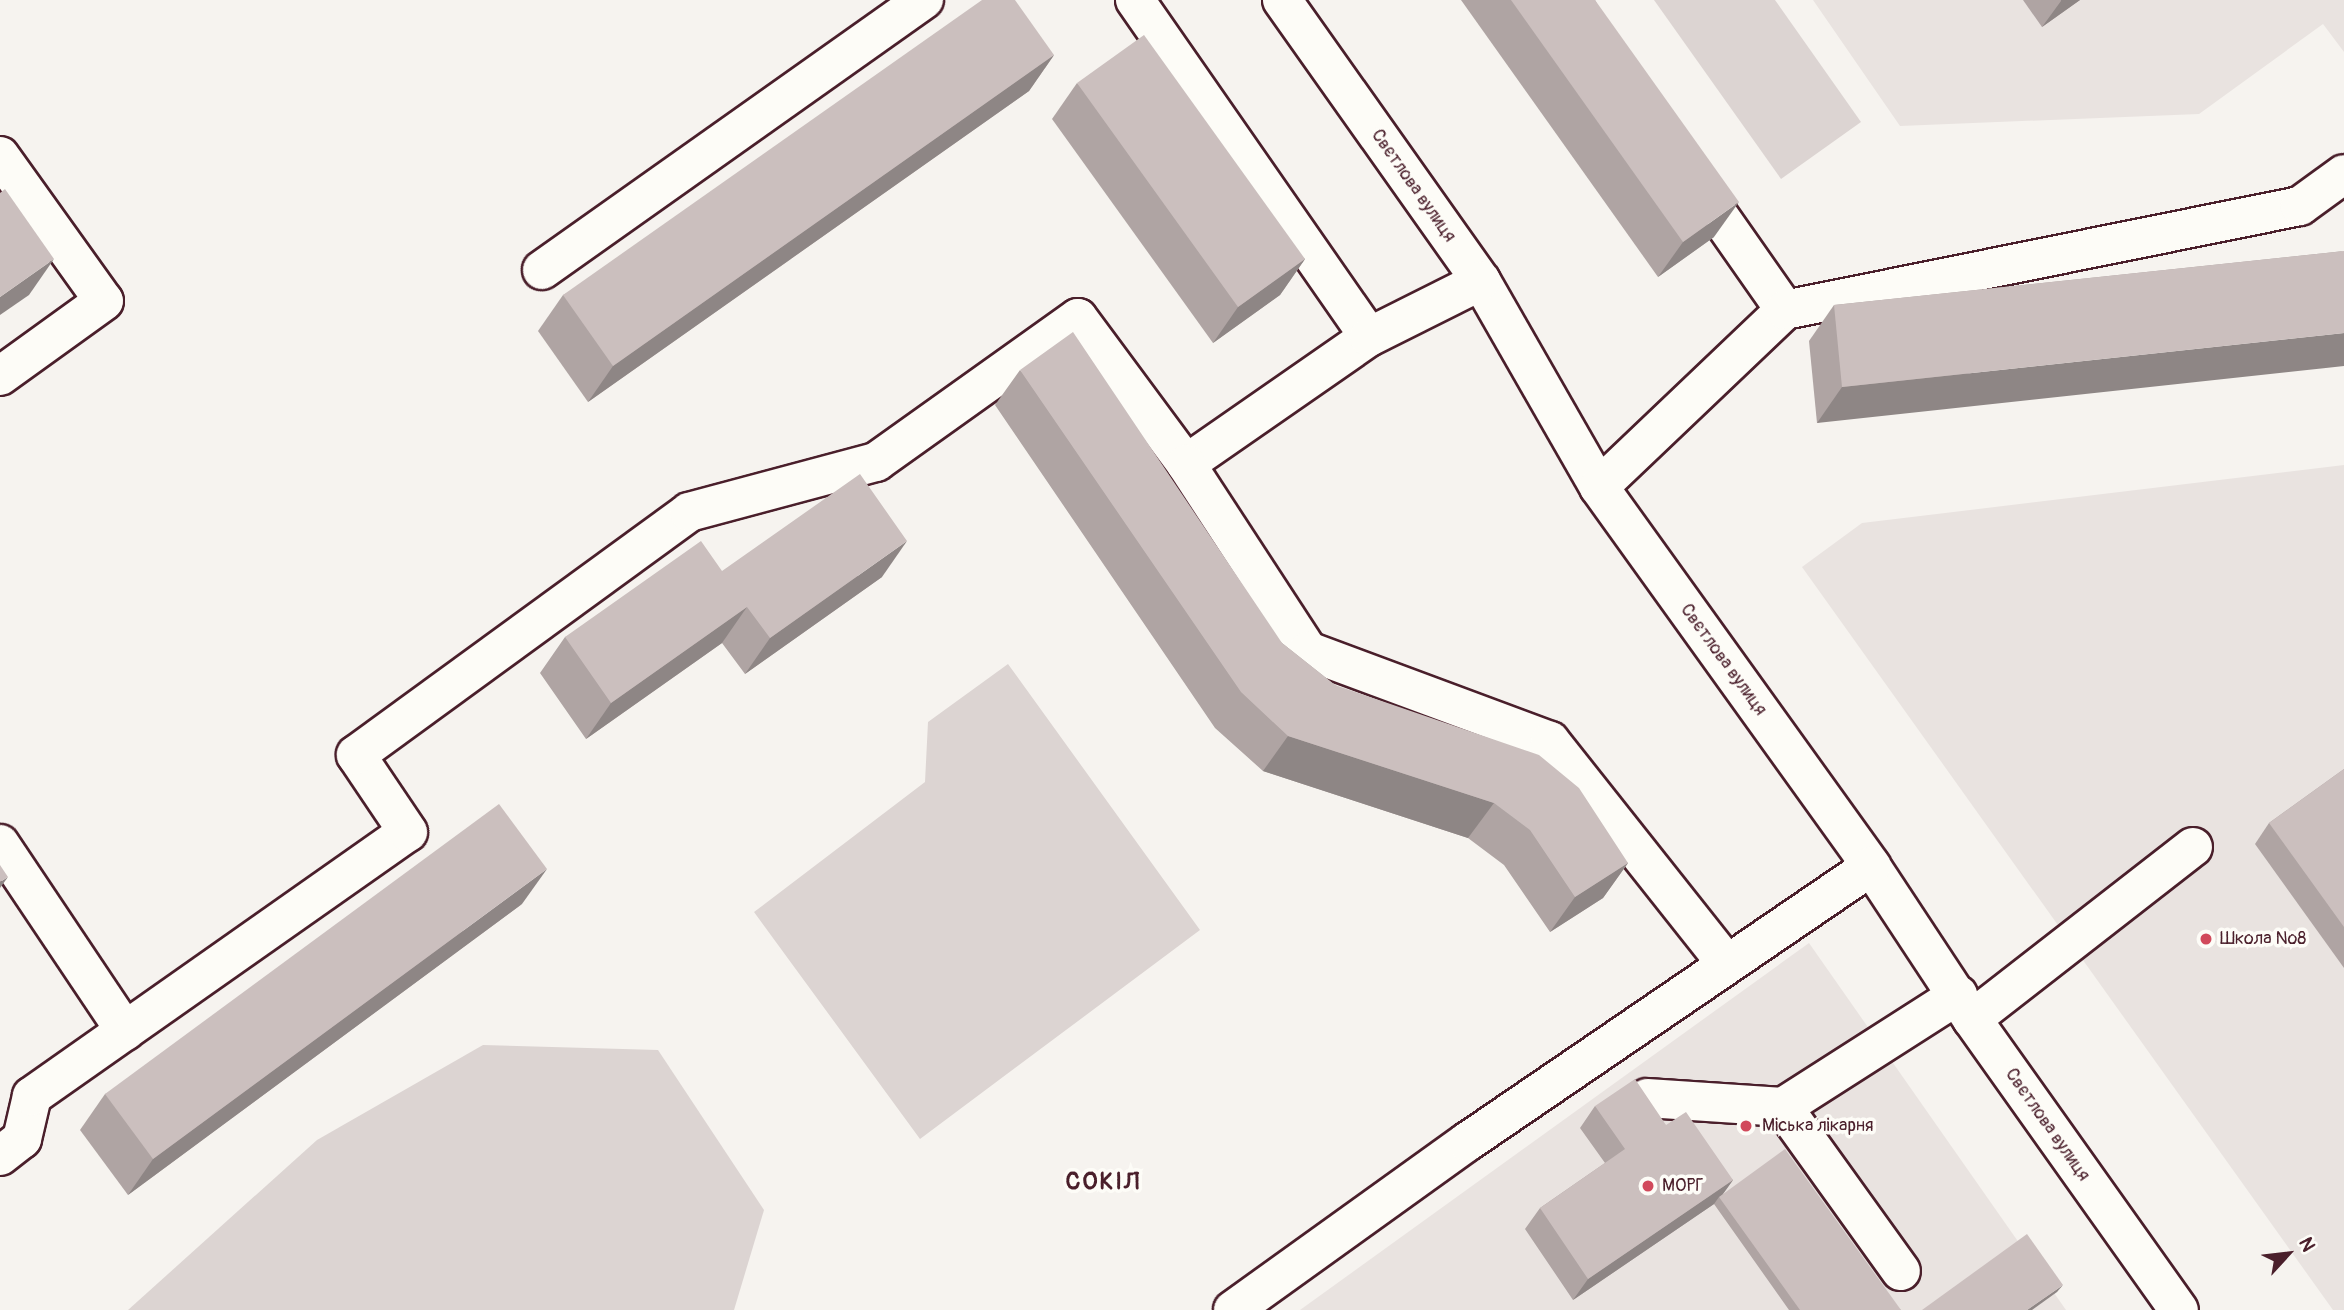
<!DOCTYPE html>
<meta charset="utf-8">
<style>
body{margin:0}
#map{position:relative;width:2344px;height:1310px;overflow:hidden;background:#f6f3ef;font-family:Pangolin,sans-serif}
div>[style]{position:absolute}
[style*='--x']{left:calc(var(--x)*1px);top:calc(var(--y)*1px);width:calc(var(--w)*1px);rotate:calc(var(--a)*1deg)}
.built>*{inset:0;background:#e9e3e0}
.green>*{inset:0;background:#dcd4d2}
.roads{filter:drop-shadow(2px 0 #4a1f2b) drop-shadow(-2px 0 #4a1f2b) drop-shadow(0 2px #4a1f2b) drop-shadow(0 -2px #4a1f2b)}
.minor>*{height:38px;margin:-19px;padding:0 19px;transform-origin:19px;border-radius:19px;background:#fdfcf7}
.wall>*{inset:0;background:#afa4a3}
.shaded-wall>*{inset:0;background:#8e8685}
.building>*{inset:0;background:#cbbfbe}
.dots>*{width:19px;height:19px;translate:-50% -50%;box-sizing:border-box;border:4px solid #fdfcf7;border-radius:50%}
span{translate:-50% -50%;white-space:nowrap;text-align:center;line-height:1.15;-webkit-text-stroke:7px #fdfcf7;paint-order:stroke}
.street-label{font-size:18px;color:#4a1f2b}
.poi-label{font-size:18px;color:#4a1f2b}
.left{translate:0 -50%;text-align:left}
.district-label{font-size:24px;color:#4a1f2b;font-weight:700;letter-spacing:2px}
.north{position:absolute;left:2253px;top:1219px;width:70px;height:70px;-webkit-text-stroke:5px #fdfcf7;paint-order:stroke;rotate:63deg;font-size:19px;font-weight:700;line-height:28px;text-align:center;color:#4a1f2b}
.north::after{content:'';display:block;margin:auto;width:24px;height:32px;background:#4a1f2b;clip-path:polygon(50% 0,100% 100%,50% 72%,0 100%)}
</style>
<div id="map">
<div class="built">
<div style="clip-path:polygon(1813px 0,2344px 0,2344px 52px,2323px 24px,2199px 114px,1900px 126px)"></div>
<div style="clip-path:polygon(2344px 465px,2344px 1310px,2333px 1310px,1802px 567px,1862px 523px)"></div>
<div style="clip-path:polygon(1809px 943px,2066px 1310px,1300px 1310px)"></div>
</div>
<div class="green">
<div style="clip-path:polygon(1654px 0,1775px 0,1861px 122px,1781px 179px)"></div>
<div style="clip-path:polygon(1008px 664px,1200px 930px,920px 1139px,754px 912px,925px 782px,928px 722px)"></div>
<div style="clip-path:polygon(483px 1045px,658px 1050px,764px 1210px,734px 1310px,128px 1310px,317px 1140px)"></div>
</div>
<div class="roads">
<div class="minor">
<div style="--x:1135;--y:0;--w:410;--a:55.2"></div>
<div style="--x:1282;--y:0;--w:344;--a:54.7"></div>
<div style="--x:1481;--y:281;--w:237;--a:60.2"></div>
<div style="--x:1599;--y:487;--w:467;--a:54.3"></div>
<div style="--x:1871;--y:866;--w:183;--a:56.6"></div>
<div style="--x:1972;--y:1019;--w:357;--a:54.6"></div>
<div style="--x:0;--y:156;--w:178;--a:54.4"></div>
<div style="--x:104;--y:301;--w:128;--a:144.2"></div>
<div style="--x:1694;--y:180;--w:159;--a:55"></div>
<div style="--x:542;--y:270;--w:468;--a:-35.3"></div>
<div style="--x:1186;--y:464;--w:223;--a:-34.8"></div>
<div style="--x:1369;--y:337;--w:125;--a:-26.6"></div>
<div style="--x:1599;--y:487;--w:257;--a:-43.6"></div>
<div style="--x:1785;--y:310;--w:525;--a:-11.42"></div>
<div style="--x:2300;--y:206;--w:54;--a:-36"></div>
<div style="--x:0;--y:844;--w:225;--a:56.2"></div>
<div style="--x:1972;--y:1019;--w:280;--a:-37.9"></div>
<div style="--x:1647;--y:1098;--w:136;--a:3.8"></div>
<div style="--x:1783;--y:1107;--w:208;--a:-32.6"></div>
<div style="--x:1783;--y:1107;--w:202;--a:54.3"></div>
<div style="--x:0;--y:1156;--w:28;--a:-38"></div>
<div style="--x:22;--y:1139;--w:44;--a:-76.9"></div>
<div style="--x:32;--y:1096;--w:459;--a:-35.1"></div>
<div style="--x:408;--y:832;--w:93;--a:-124"></div>
<div style="--x:356;--y:755;--w:412;--a:-36.1"></div>
<div style="--x:689;--y:512;--w:194;--a:-15"></div>
<div style="--x:876;--y:462;--w:248;--a:-35.5"></div>
<div style="--x:1078;--y:318;--w:182;--a:53.5"></div>
<div style="--x:1186;--y:464;--w:223;--a:56.9"></div>
<div style="--x:1308;--y:651;--w:258;--a:20.4"></div>
<div style="--x:1550;--y:741;--w:282;--a:51.6"></div>
<div style="--x:1233;--y:1310;--w:288;--a:-35.7"></div>
<div style="--x:1467;--y:1142;--w:489;--a:-34.3"></div>
</div>
</div>
<div class="wall">
<div style="clip-path:polygon(1461px 0,1595px 0,1714px 237px,1658px 277px)"></div>
<div style="clip-path:polygon(2023px 0,2080px 0,2042px 27px)"></div>
<div style="clip-path:polygon(1054px 55px,1029px 91px,588px 402px,538px 331px,563px 295px)"></div>
<div style="clip-path:polygon(1077px 83px,1305px 259px,1280px 295px,1213px 343px,1052px 119px)"></div>
<div style="clip-path:polygon(2344px 251px,1817px 423px,1809px 341px,1834px 305px)"></div>
<div style="clip-path:polygon(1020px 370px,1282px 643px,1335px 685px,1628px 863px,1603px 898px,1550px 932px,1504px 865px,1468px 838px,1263px 771px,1215px 728px,995px 405px)"></div>
<div style="clip-path:polygon(722px 571px,882px 577px,745px 674px,722px 643px,586px 739px,540px 673px,565px 637px)"></div>
<div style="clip-path:polygon(2344px 769px,2344px 968px,2255px 844px,2269px 823px)"></div>
<div style="clip-path:polygon(522px 904px,128px 1195px,80px 1130px,105px 1094px)"></div>
<div style="clip-path:polygon(1595px 1106px,1666px 1125px,1733px 1180px,1723px 1194px,1901px 1310px,1789px 1310px,1714px 1204px,1573px 1300px,1525px 1229px,1540px 1208px,1605px 1163px,1580px 1128px)"></div>
</div>
<div class="shaded-wall">
<div style="clip-path:polygon(2061px 0,2080px 0,2042px 27px,2061px 1px)"></div>
<div style="clip-path:polygon(1054px 55px,1029px 91px,588px 402px,613px 366px)"></div>
<div style="clip-path:polygon(1739px 202px,1714px 237px,1658px 277px,1683px 242px)"></div>
<div style="clip-path:polygon(54px 259px,29px 295px,0 315px,0 297px)"></div>
<div style="clip-path:polygon(1305px 259px,1280px 295px,1213px 343px,1238px 307px)"></div>
<div style="clip-path:polygon(2344px 333px,2344px 366px,1817px 423px,1842px 387px)"></div>
<div style="clip-path:polygon(907px 541px,882px 577px,745px 674px,770px 638px)"></div>
<div style="clip-path:polygon(747px 607px,722px 643px,586px 739px,611px 703px)"></div>
<div style="clip-path:polygon(1288px 736px,1494px 803px,1468px 838px,1263px 771px)"></div>
<div style="clip-path:polygon(1628px 863px,1603px 898px,1550px 932px,1575px 897px)"></div>
<div style="clip-path:polygon(547px 869px,522px 904px,128px 1195px,153px 1159px)"></div>
<div style="clip-path:polygon(8px 877px,0 888px,0 882px)"></div>
<div style="clip-path:polygon(1733px 1180px,1720px 1198px,1719px 1197px,1714px 1204px,1573px 1300px,1588px 1279px)"></div>
<div style="clip-path:polygon(2063px 1285px,2057px 1292px,2032px 1310px,2027px 1310px)"></div>
</div>
<div class="building">
<div style="clip-path:polygon(982px 0,1015px 0,1054px 55px,613px 366px,563px 295px)"></div>
<div style="clip-path:polygon(1511px 0,1595px 0,1739px 202px,1683px 242px)"></div>
<div style="clip-path:polygon(1144px 35px,1305px 259px,1238px 307px,1077px 83px)"></div>
<div style="clip-path:polygon(5px 189px,54px 259px,0 297px,0 193px)"></div>
<div style="clip-path:polygon(2344px 251px,2344px 333px,1842px 387px,1834px 305px)"></div>
<div style="clip-path:polygon(1073px 332px,1282px 643px,1335px 685px,1539px 755px,1579px 788px,1628px 863px,1575px 897px,1530px 830px,1494px 803px,1288px 736px,1241px 692px,1020px 370px)"></div>
<div style="clip-path:polygon(860px 474px,907px 541px,770px 638px,747px 607px,611px 703px,565px 637px,701px 541px,722px 571px)"></div>
<div style="clip-path:polygon(2344px 769px,2344px 927px,2269px 823px)"></div>
<div style="clip-path:polygon(499px 804px,547px 869px,153px 1159px,105px 1094px)"></div>
<div style="clip-path:polygon(0 865px,8px 877px,0 882px)"></div>
<div style="clip-path:polygon(1635px 1079px,1666px 1125px,1686px 1112px,1733px 1180px,1588px 1279px,1540px 1208px,1625px 1149px,1595px 1106px)"></div>
<div style="clip-path:polygon(1785px 1149px,1901px 1310px,1800px 1310px,1719px 1197px)"></div>
<div style="clip-path:polygon(2027px 1234px,2063px 1285px,2027px 1310px,1922px 1310px)"></div>
</div>
<div class="dots">
<div style="left:2206px;top:939px;background:#d1495b"></div>
<div style="left:1746px;top:1126px;background:#d1495b"></div>
<div style="left:1648px;top:1186px;background:#d1495b"></div>
</div>
<div class="street-label">
<span style="left:1413px;top:186px;rotate:55deg">Свєтлова вулиця</span>
<span style="left:1723px;top:660px;rotate:54deg">Свєтлова вулиця</span>
<span style="left:2047px;top:1125px;rotate:55deg">Свєтлова вулиця</span>
</div>
<div class="poi-label">
<span class="left" style="left:2220px;top:939px">Школа №8</span>
<span class="left" style="left:1762px;top:1126px">Міська лікарня</span>
<span class="left" style="left:1662px;top:1186px">МОРГ</span>
</div>
<div class="district-label">
<span style="left:1103px;top:1182px">СОКІЛ</span>
</div>
<div class="north">N</div>
</div>
